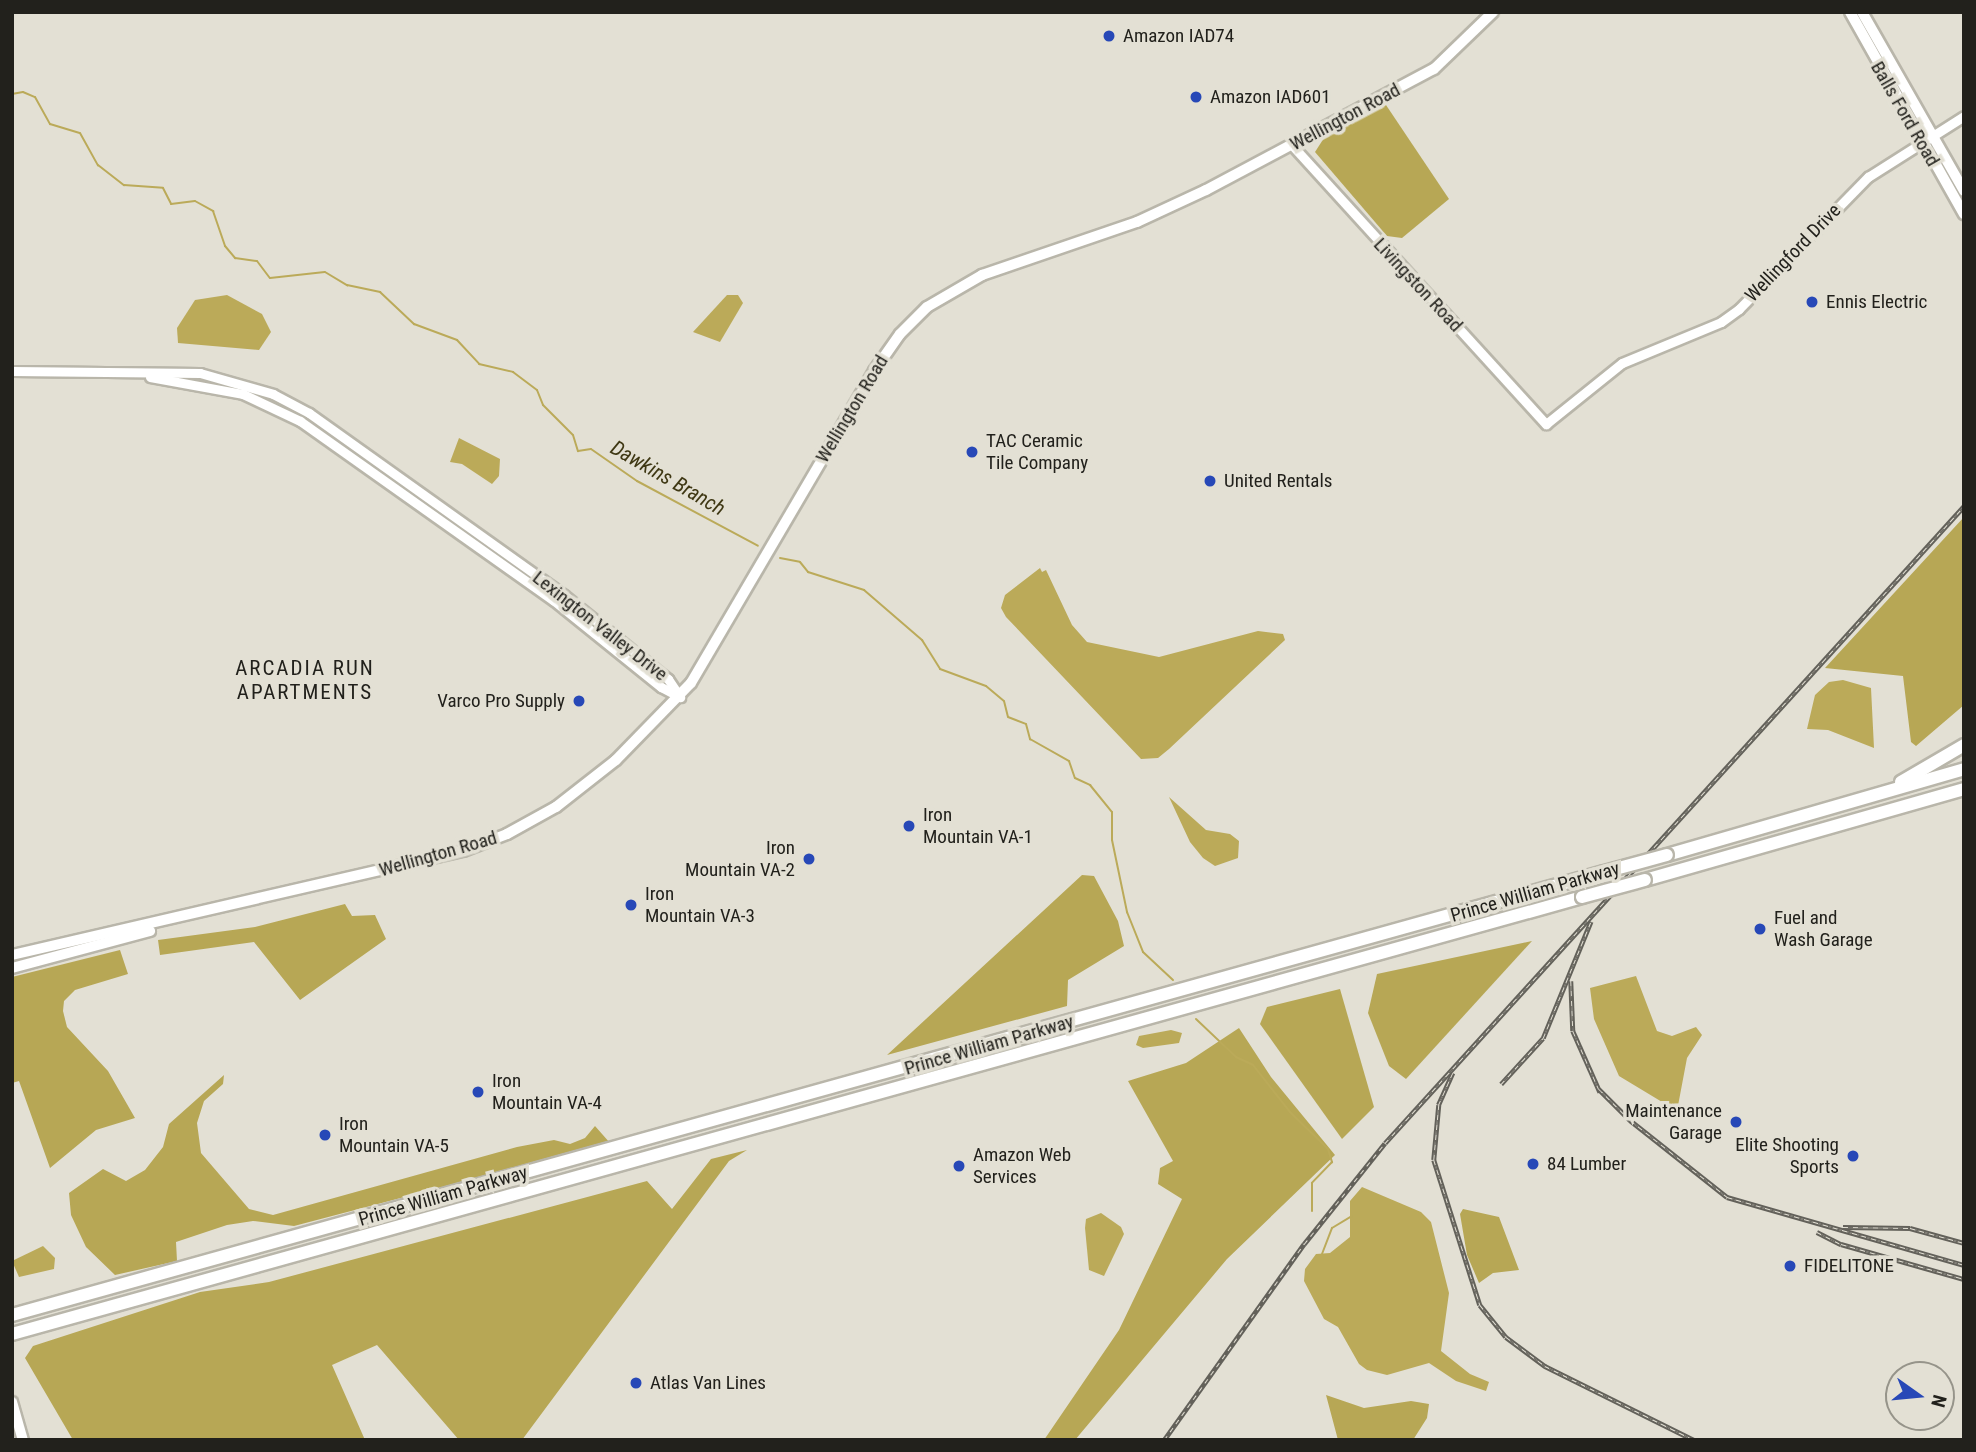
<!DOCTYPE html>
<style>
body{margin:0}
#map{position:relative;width:1976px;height:1452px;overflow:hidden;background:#e3e0d4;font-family:"Roboto Condensed",sans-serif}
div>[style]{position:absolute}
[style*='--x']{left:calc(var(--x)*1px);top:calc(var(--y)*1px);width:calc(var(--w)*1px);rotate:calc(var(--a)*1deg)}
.forest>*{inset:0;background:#b7a755}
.water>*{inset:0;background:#bbaa59}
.stream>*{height:2px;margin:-1px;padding:0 1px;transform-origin:1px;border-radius:1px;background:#bbaa59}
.roads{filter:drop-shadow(2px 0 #b9b6aa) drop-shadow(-2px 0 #b9b6aa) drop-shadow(0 2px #b9b6aa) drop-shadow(0 -2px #b9b6aa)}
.minor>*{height:9px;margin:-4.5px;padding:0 4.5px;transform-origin:4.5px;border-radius:4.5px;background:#fff}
.major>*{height:10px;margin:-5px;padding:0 5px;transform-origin:5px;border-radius:5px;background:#fff}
.highway>*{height:12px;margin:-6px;padding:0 6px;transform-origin:6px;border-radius:6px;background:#fff}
.rail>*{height:4.5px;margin-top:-2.25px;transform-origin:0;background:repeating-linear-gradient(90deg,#e3e0d4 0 5px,#63615a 0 10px);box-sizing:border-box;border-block:2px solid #63615a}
.bridges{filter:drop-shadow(2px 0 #b9b6aa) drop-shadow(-2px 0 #b9b6aa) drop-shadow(0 2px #b9b6aa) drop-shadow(0 -2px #b9b6aa)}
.highway-bridge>*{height:12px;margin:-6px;padding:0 6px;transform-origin:6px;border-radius:6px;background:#fff}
.dots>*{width:19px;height:19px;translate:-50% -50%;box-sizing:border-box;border:4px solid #e3e0d4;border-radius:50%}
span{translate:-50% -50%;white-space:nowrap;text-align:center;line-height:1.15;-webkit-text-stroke:7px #e3e0d4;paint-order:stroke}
.poi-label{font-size:19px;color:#22211c}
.left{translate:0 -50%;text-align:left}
.right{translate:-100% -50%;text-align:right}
.street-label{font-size:19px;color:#22211c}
.water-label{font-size:21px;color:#3f3814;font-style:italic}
.neighbourhood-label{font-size:21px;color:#22211c;letter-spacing:2px}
.frame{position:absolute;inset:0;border:14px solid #22211c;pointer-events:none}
.north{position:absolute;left:1885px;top:1361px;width:70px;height:70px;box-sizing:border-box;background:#e3e0d4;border:2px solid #96948a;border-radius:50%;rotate:105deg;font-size:19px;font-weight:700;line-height:28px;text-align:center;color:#22211c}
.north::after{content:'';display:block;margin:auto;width:24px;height:32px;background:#2748b7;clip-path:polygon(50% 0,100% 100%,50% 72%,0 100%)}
</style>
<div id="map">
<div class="forest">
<div style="clip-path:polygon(1386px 105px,1449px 199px,1402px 238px,1387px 236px,1315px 152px,1324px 138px)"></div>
<div style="clip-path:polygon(1964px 517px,1964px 705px,1916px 746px,1911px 742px,1903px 676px,1825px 668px)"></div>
<div style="clip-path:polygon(1082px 875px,1094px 876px,1118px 921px,1124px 946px,1068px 980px,1067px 1006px,887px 1055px)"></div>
<div style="clip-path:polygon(345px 904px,352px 916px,375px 915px,386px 939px,300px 1000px,254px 942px,160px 955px,158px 940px,255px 927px)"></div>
<div style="clip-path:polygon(1532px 941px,1406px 1079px,1389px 1066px,1368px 1013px,1377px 974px)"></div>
<div style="clip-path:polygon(120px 950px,128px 974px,75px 990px,64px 1001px,63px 1011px,67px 1027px,108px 1071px,135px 1118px,96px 1130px,50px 1168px,19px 1081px,12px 1083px,12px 977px)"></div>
<div style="clip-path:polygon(1340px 989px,1374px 1107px,1342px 1139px,1260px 1024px,1267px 1007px)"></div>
<div style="clip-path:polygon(1239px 1028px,1271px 1077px,1335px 1155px,1227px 1259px,1075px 1440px,1044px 1440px,1119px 1330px,1182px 1199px,1158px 1184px,1160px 1168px,1173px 1161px,1128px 1081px,1186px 1063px)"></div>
<div style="clip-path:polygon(224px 1075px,223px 1084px,204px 1101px,197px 1123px,201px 1153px,249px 1209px,273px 1215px,517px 1147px,554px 1140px,570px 1144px,585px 1138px,595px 1126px,610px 1143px,294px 1226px,253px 1221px,227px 1225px,176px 1242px,177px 1261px,115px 1275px,86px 1247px,71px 1215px,69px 1193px,103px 1169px,126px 1181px,145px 1170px,163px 1147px,169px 1124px)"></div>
<div style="clip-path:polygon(747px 1150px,729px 1161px,522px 1440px,459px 1440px,377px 1345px,332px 1365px,365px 1440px,73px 1440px,25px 1358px,33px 1346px,200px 1292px,269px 1282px,647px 1181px,672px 1209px,711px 1159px)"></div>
<div style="clip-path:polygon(1463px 1209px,1499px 1217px,1519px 1270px,1493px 1273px,1479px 1283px,1467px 1255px,1460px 1214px)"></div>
<div style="clip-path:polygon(1326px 1395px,1364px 1408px,1411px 1401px,1429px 1404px,1427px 1418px,1413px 1440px,1338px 1440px)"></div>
</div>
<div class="water">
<div style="clip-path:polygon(227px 295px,262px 314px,271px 332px,259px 350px,178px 343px,177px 328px,195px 300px)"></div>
<div style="clip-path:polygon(727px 295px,738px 295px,743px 303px,720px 342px,693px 332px)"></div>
<div style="clip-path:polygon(459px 438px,500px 459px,499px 476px,492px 484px,462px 464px,450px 462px)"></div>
<div style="clip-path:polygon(1040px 568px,1042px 572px,1046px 570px,1072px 625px,1087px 642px,1159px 657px,1258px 631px,1283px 634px,1285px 640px,1169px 749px,1158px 758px,1141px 759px,1006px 617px,1001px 608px,1005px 595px)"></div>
<div style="clip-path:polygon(1843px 680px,1871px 688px,1874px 748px,1828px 730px,1807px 729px,1815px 695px,1829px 682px)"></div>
<div style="clip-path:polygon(1169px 797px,1206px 830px,1230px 834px,1239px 841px,1238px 858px,1215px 866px,1203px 858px,1190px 842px)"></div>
<div style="clip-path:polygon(1636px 976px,1657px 1031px,1672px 1036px,1696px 1027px,1702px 1035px,1687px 1058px,1677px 1111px,1619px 1076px,1594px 1019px,1590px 988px)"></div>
<div style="clip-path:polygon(1171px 1030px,1182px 1033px,1179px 1043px,1143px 1048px,1136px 1045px,1139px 1036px)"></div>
<div style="clip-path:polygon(1362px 1187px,1421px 1212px,1431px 1222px,1449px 1293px,1441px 1351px,1470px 1374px,1489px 1382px,1486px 1391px,1456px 1381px,1429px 1363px,1387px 1375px,1367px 1370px,1359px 1364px,1338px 1327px,1324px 1319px,1304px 1281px,1305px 1269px,1316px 1254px,1330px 1253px,1350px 1237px,1350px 1201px)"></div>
<div style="clip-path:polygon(1101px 1213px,1121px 1227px,1124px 1234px,1104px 1276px,1089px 1270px,1085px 1228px,1086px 1219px)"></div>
<div style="clip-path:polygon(43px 1246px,55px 1258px,54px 1269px,19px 1277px,12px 1261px)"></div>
</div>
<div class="stream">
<div style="--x:12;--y:94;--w:11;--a:-10"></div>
<div style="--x:23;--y:92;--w:13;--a:23"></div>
<div style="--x:35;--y:97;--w:31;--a:61"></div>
<div style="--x:50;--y:124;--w:31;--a:17"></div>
<div style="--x:80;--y:133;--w:37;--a:61"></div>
<div style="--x:98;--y:165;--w:33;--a:38"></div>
<div style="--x:124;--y:185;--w:39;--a:4"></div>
<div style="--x:163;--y:188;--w:18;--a:63"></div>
<div style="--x:171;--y:204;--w:24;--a:-7"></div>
<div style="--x:195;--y:201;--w:21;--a:29"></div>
<div style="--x:213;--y:211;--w:37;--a:71"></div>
<div style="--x:225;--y:246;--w:16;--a:50"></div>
<div style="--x:235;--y:258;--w:22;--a:8"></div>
<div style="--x:257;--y:261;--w:21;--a:53"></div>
<div style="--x:270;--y:278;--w:55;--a:-6.2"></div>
<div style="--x:325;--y:272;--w:26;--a:31"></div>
<div style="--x:347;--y:285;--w:34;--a:12"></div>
<div style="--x:380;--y:292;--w:47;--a:43.3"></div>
<div style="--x:414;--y:324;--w:46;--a:20.4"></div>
<div style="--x:457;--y:340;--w:33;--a:47"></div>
<div style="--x:479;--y:364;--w:35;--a:13"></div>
<div style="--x:513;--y:372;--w:30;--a:37"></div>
<div style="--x:537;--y:390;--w:16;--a:68"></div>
<div style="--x:543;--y:405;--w:42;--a:45"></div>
<div style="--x:573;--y:435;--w:17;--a:73"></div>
<div style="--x:578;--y:451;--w:13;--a:-9"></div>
<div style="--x:591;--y:449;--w:56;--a:34.8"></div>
<div style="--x:637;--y:481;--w:137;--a:28.2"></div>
<div style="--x:780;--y:558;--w:20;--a:11"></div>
<div style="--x:800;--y:562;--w:13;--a:51"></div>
<div style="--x:808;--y:572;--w:59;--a:17.8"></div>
<div style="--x:864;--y:590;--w:77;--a:40.8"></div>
<div style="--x:922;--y:640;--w:34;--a:58"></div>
<div style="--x:940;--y:669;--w:49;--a:20.3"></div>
<div style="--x:986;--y:686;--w:23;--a:40"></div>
<div style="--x:1004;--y:701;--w:16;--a:76"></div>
<div style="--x:1008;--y:717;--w:19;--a:21"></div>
<div style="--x:1026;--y:724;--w:16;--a:75"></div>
<div style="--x:1030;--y:739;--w:45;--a:29.4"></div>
<div style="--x:1069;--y:761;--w:18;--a:71"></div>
<div style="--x:1075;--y:778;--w:17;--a:25"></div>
<div style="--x:1090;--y:785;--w:35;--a:51"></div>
<div style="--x:1112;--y:812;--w:28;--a:90"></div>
<div style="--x:1112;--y:840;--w:74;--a:78.2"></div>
<div style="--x:1127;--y:912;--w:43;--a:68.2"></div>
<div style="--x:1143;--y:952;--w:41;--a:43"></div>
<div style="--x:1196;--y:1019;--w:55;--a:43.5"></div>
<div style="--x:1236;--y:1057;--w:19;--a:25"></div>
<div style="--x:1253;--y:1065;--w:60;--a:51.8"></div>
<div style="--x:1290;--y:1112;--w:53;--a:44.2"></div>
<div style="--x:1328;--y:1149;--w:14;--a:73"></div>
<div style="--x:1332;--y:1162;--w:29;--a:134"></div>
<div style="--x:1312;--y:1183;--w:28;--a:90"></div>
<div style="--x:1322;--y:1254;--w:28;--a:-69"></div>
<div style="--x:1332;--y:1228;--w:23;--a:-31"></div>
</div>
<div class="roads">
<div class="minor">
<div style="--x:1291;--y:144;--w:379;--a:47.7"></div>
<div style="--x:1546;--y:424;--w:97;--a:-38.8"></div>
<div style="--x:1622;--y:363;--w:107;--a:-22.5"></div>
<div style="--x:1721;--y:322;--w:22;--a:-36"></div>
<div style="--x:1739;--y:309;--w:185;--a:-45.7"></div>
<div style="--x:1868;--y:177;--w:114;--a:-32.4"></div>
<div style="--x:12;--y:371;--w:188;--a:0.6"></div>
<div style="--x:200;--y:373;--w:76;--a:16"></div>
<div style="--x:273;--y:394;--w:41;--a:27.8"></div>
<div style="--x:309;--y:413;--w:313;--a:35.5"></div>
<div style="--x:564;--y:595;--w:134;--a:38.9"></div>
<div style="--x:668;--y:679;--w:22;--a:56"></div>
<div style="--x:150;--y:377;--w:95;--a:10.4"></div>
<div style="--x:243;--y:394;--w:63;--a:25.3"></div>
<div style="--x:300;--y:421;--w:310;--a:35.3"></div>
<div style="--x:553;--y:600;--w:139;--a:38.9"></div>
<div style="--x:661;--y:687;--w:21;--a:28"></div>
</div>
<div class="major">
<div style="--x:1850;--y:12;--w:232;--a:60.6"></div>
<div style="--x:1862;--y:12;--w:206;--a:60.3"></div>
<div style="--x:12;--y:955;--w:463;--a:-13"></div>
<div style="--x:463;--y:851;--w:47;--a:-21.1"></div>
<div style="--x:507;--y:834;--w:56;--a:-28.9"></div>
<div style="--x:556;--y:807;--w:76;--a:-38.1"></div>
<div style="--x:616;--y:760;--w:107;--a:-45.8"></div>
<div style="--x:691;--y:683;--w:362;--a:-59.6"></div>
<div style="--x:874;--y:371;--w:45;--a:-54.9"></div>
<div style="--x:900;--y:334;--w:38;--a:-45"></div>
<div style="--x:927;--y:307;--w:64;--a:-30.2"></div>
<div style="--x:982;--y:275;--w:164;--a:-18.9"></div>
<div style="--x:1137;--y:222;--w:76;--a:-24.9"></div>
<div style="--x:1206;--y:190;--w:258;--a:-28"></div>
<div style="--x:1434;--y:69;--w:82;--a:-44"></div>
<div style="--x:12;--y:968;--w:143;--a:-15"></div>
<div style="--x:12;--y:1402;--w:40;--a:74"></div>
</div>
<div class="highway">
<div style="--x:1901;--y:782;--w:73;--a:-30.4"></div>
<div style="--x:1667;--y:855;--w:309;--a:-16.1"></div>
<div style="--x:1645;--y:880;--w:332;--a:-15.9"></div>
<div style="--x:12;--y:1315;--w:1652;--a:-15.55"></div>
<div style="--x:12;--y:1334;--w:1630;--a:-15.55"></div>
</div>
</div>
<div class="rail">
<div style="--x:1571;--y:981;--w:50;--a:87.7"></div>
<div style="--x:1573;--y:1031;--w:67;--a:66.1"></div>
<div style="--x:1453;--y:1073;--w:35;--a:114"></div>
<div style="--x:1439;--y:1105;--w:55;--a:95.2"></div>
<div style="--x:1434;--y:1160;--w:152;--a:72.4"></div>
<div style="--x:1480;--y:1305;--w:41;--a:50.9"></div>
<div style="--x:1506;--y:1337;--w:49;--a:36.6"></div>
<div style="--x:1545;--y:1366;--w:166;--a:26.4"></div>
<div style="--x:1501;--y:1084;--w:62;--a:-47.6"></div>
<div style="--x:1543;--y:1038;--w:126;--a:-67.7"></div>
<div style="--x:1599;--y:1089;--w:44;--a:45"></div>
<div style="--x:1630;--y:1120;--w:124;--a:38.4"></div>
<div style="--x:1727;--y:1197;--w:247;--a:16"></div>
<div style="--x:1843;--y:1227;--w:67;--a:0.9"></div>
<div style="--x:1910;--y:1228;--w:56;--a:15.5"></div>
<div style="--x:1817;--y:1232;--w:27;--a:27"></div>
<div style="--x:1841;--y:1244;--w:128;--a:15.9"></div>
<div style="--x:1164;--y:1440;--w:241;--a:-54.5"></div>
<div style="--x:1304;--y:1244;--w:129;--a:-51.3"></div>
<div style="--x:1385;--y:1143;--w:861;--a:-47.73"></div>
</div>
<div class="bridges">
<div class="highway-bridge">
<div style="--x:1604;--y:872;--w:65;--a:-15.1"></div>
<div style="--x:1582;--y:897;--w:65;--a:-15.1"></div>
</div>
</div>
<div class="dots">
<div style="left:1109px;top:36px;background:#2748b7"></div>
<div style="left:1196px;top:97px;background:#2748b7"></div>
<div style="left:1812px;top:302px;background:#2748b7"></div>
<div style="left:972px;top:452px;background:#2748b7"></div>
<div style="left:1210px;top:481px;background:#2748b7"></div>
<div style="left:579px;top:701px;background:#2748b7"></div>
<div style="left:909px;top:826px;background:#2748b7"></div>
<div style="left:809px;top:859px;background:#2748b7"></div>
<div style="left:631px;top:905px;background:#2748b7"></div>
<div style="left:1760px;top:929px;background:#2748b7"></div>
<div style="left:478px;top:1092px;background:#2748b7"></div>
<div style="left:1736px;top:1122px;background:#2748b7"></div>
<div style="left:325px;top:1135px;background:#2748b7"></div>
<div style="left:1853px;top:1156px;background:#2748b7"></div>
<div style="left:1533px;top:1164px;background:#2748b7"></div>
<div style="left:959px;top:1166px;background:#2748b7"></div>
<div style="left:1790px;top:1266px;background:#2748b7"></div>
<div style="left:636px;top:1383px;background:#2748b7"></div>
</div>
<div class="poi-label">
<span class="left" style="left:1123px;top:36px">Amazon IAD74</span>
<span class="left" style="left:1210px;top:97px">Amazon IAD601</span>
<span class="left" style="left:1826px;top:302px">Ennis Electric</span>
<span class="left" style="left:986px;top:452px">TAC Ceramic<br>Tile Company</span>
<span class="left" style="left:1224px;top:481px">United Rentals</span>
<span class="right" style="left:565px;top:701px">Varco Pro Supply</span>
<span class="left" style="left:923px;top:826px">Iron<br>Mountain VA-1</span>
<span class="right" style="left:795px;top:859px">Iron<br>Mountain VA-2</span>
<span class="left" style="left:645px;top:905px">Iron<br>Mountain VA-3</span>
<span class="left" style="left:1774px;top:929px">Fuel and<br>Wash Garage</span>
<span class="left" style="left:492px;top:1092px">Iron<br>Mountain VA-4</span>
<span class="right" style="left:1722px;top:1122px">Maintenance<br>Garage</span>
<span class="left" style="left:339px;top:1135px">Iron<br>Mountain VA-5</span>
<span class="right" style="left:1839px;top:1156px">Elite Shooting<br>Sports</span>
<span class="left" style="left:973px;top:1166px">Amazon Web<br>Services</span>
<span class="left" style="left:1547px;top:1164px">84 Lumber</span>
<span class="left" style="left:1804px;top:1266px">FIDELITONE</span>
<span class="left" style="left:650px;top:1383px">Atlas Van Lines</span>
</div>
<div class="street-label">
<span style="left:1905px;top:114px;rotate:60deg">Balls Ford Road</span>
<span style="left:1345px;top:117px;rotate:-28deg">Wellington Road</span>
<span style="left:1793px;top:253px;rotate:-46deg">Wellingford Drive</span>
<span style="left:1418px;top:285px;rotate:47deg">Livingston Road</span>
<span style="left:852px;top:409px;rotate:-59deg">Wellington Road</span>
<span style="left:600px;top:626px;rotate:38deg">Lexington Valley Drive</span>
<span style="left:438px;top:854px;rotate:-16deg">Wellington Road</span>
<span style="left:1535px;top:892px;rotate:-16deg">Prince William Parkway</span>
<span style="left:989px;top:1045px;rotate:-16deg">Prince William Parkway</span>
<span style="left:443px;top:1196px;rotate:-16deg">Prince William Parkway</span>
</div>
<div class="water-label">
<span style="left:668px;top:478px;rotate:30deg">Dawkins Branch</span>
</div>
<div class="neighbourhood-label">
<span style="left:305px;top:680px">ARCADIA RUN<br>APARTMENTS</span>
</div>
<div class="frame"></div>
<div class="north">N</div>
</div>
